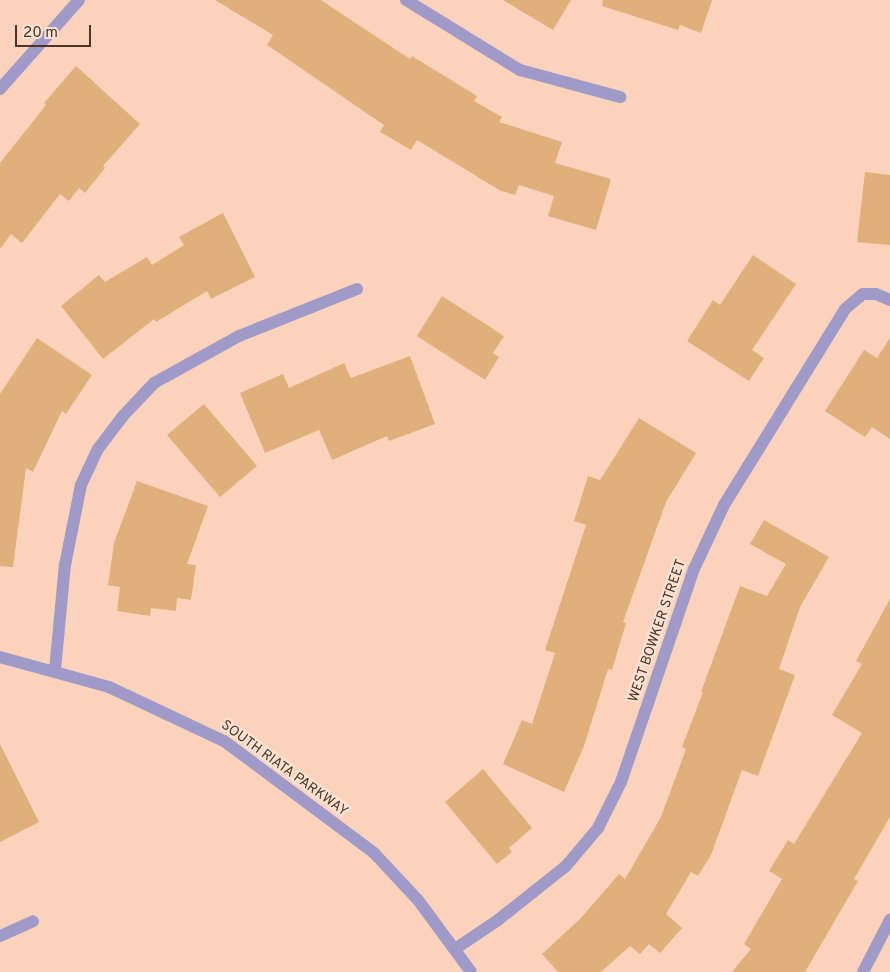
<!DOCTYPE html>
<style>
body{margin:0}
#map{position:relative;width:890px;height:972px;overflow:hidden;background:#fbd3bd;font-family:Overpass,sans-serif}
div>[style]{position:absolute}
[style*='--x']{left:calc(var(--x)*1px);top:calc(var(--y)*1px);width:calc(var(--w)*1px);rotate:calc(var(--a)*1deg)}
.building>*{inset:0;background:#dfb07a}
.minor>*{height:12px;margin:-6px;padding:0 6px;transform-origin:6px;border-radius:6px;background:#a09ac8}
span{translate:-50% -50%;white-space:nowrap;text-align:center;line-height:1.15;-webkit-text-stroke:4.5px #fee3d5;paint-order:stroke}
.street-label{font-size:14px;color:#4e3425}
.scale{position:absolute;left:15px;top:25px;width:76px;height:22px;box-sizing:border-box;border:2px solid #4e3425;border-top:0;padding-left:6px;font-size:15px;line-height:18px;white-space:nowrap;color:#4e3425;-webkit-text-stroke:4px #fee3d5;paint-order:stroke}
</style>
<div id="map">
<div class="building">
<div style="clip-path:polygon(215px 0,321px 0,410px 59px,412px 56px,477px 96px,474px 101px,502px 117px,499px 122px,562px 142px,555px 163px,611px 179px,596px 230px,548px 216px,554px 196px,519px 185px,515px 195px,501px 191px,417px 140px,411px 150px,380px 132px,384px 125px,267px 45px,273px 35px)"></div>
<div style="clip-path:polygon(503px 0,571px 0,553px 30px)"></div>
<div style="clip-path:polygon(603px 0,712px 0,701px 33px,680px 25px,678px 30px,602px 6px)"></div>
<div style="clip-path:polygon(76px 66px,140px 124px,103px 166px,105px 168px,85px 193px,79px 188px,69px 201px,60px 194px,22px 243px,11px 234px,0 249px,0 163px,46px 105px,44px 103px)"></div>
<div style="clip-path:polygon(865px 172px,890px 175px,890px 245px,857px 242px)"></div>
<div style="clip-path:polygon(223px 213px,255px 277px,211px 299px,207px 291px,156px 322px,154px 319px,103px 359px,61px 306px,99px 275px,105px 282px,147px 257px,152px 265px,184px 245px,179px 237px)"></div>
<div style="clip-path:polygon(753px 255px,796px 284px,752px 350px,764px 358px,749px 381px,687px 341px,713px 300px,720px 305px)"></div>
<div style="clip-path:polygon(442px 296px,504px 336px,493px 353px,499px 357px,485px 380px,417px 336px)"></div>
<div style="clip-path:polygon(37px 338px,92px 375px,66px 414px,62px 411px,33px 472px,26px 468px,13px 567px,0 566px,0 394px)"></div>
<div style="clip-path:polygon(890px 338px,890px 439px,872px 427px,865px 437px,825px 411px,864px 350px,877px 358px)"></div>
<div style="clip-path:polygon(410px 356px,435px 424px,389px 441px,387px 436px,332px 460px,319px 430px,265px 453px,240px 393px,283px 374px,289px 388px,344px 363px,351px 378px)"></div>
<div style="clip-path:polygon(204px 404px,257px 466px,220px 497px,167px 435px)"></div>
<div style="clip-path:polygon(639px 418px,696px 453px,666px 502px,623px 622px,626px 623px,612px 670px,608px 669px,584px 746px,564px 792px,503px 764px,522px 720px,532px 724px,555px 653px,545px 650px,586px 525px,574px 521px,588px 476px,600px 480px)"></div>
<div style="clip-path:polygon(137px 481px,208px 506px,187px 564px,196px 565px,191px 600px,177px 598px,176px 611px,151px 608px,150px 616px,117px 611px,120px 587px,108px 585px,114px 543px)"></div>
<div style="clip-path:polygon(764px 520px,829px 557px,800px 607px,779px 669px,795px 675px,758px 776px,742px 770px,711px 855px,698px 876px,691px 872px,666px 914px,682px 928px,660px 953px,649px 944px,640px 954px,630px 946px,601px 972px,558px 972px,542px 954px,581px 918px,619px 874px,625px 879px,661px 817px,686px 749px,682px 747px,703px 692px,701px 692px,740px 586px,767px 596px,786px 564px,750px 544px)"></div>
<div style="clip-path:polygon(890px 599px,890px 817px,854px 879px,858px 881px,805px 972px,732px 972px,751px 949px,744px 944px,782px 879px,769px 871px,788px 840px,794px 844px,862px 733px,832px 715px,862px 664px,856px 661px)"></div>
<div style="clip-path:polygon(0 744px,39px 822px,0 842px)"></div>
<div style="clip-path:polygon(483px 769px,532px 828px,509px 848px,512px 852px,497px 864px,445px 802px)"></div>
</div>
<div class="minor">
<div style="--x:406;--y:0;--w:134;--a:31.6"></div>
<div style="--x:520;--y:70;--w:104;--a:15.1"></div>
<div style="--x:0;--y:89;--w:119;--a:-48.4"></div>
<div style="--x:0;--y:657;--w:113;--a:15.4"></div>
<div style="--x:109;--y:687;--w:127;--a:25.2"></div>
<div style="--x:224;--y:741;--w:187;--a:36.7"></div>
<div style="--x:374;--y:853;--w:64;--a:46.9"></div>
<div style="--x:418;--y:900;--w:89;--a:53.6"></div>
<div style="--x:55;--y:670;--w:105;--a:-84.6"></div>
<div style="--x:65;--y:565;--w:82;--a:-78.7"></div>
<div style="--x:81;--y:485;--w:40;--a:-65"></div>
<div style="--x:98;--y:449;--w:40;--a:-53"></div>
<div style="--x:122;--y:417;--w:47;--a:-46.7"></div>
<div style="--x:154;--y:383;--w:97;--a:-28.9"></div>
<div style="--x:239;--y:336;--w:127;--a:-21.7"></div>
<div style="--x:0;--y:936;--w:36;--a:-24"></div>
<div style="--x:455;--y:949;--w:52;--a:-34"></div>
<div style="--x:498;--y:920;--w:87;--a:-38.5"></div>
<div style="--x:566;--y:866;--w:50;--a:-49.9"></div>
<div style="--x:598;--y:828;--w:51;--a:-63.4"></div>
<div style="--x:621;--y:782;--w:225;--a:-71.1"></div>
<div style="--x:694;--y:569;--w:71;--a:-64.9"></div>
<div style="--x:724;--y:505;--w:230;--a:-58.3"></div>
<div style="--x:845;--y:309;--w:23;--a:-40"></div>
<div style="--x:863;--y:294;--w:13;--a:0"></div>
<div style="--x:876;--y:294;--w:15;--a:23"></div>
<div style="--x:863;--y:972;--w:59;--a:-62.6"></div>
</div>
<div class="street-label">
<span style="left:658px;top:631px;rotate:-71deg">WEST BOWKER STREET</span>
<span style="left:284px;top:769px;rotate:36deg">SOUTH RIATA PARKWAY</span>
</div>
<div class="scale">20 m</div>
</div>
